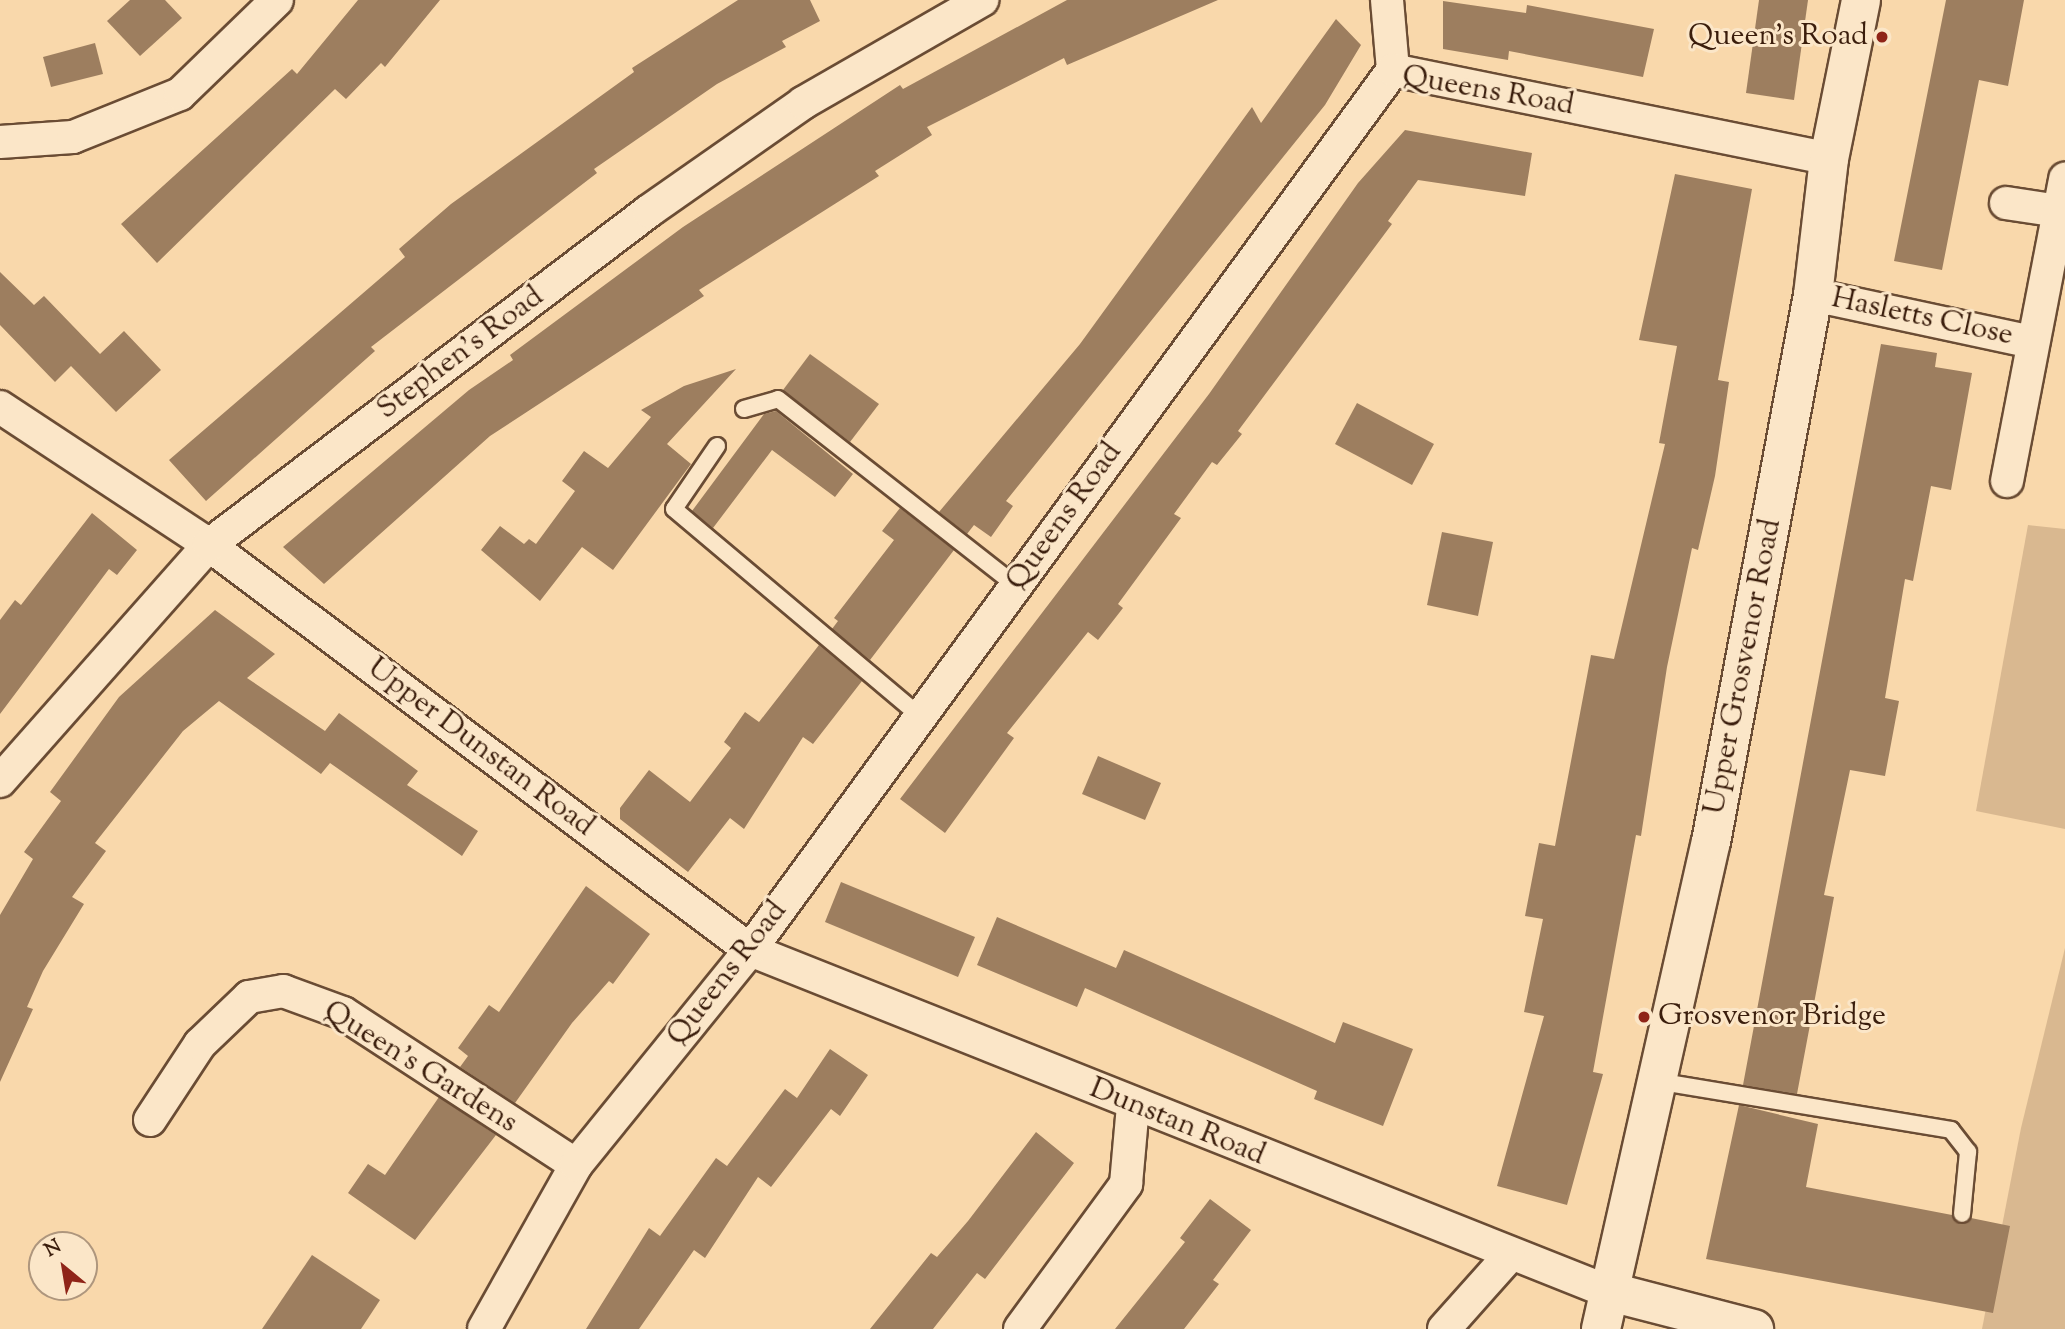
<!DOCTYPE html>
<style>
body{margin:0}
#map{position:relative;width:2065px;height:1329px;overflow:hidden;background:#f9d8ab;font-family:"Sorts Mill Goudy",serif}
div>[style]{position:absolute}
[style*='--x']{left:calc(var(--x)*1px);top:calc(var(--y)*1px);width:calc(var(--w)*1px);rotate:calc(var(--a)*1deg)}
.green>*{inset:0;background:#d9b890}
.building>*{inset:0;background:#9d7e5f}
.roads{filter:drop-shadow(2px 0 #6a4c34) drop-shadow(-2px 0 #6a4c34) drop-shadow(0 2px #6a4c34) drop-shadow(0 -2px #6a4c34)}
.service>*{height:16px;margin:-8px;padding:0 8px;transform-origin:8px;border-radius:8px;background:#fbe6c8}
.minor>*{height:32px;margin:-16px;padding:0 16px;transform-origin:16px;border-radius:16px;background:#fbe6c8}
.tertiary>*{height:38px;margin:-19px;padding:0 19px;transform-origin:19px;border-radius:19px;background:#fbe6c8}
.dots>*{width:19px;height:19px;translate:-50% -50%;box-sizing:border-box;border:4px solid #fbe6c8;border-radius:50%}
span{translate:-50% -50%;white-space:nowrap;text-align:center;line-height:1.15;-webkit-text-stroke:6px #fbe6c8;paint-order:stroke}
.poi-label{font-size:30px;color:#3a1d0c}
.right{translate:-100% -50%;text-align:right}
.left{translate:0 -50%;text-align:left}
.street-label{font-size:30px;color:#3a1d0c}
.north{position:absolute;left:28px;top:1231px;width:70px;height:70px;box-sizing:border-box;background:#fbe6c8;border:2px solid #ae967d;border-radius:50%;rotate:330deg;font-size:19px;font-weight:700;line-height:28px;text-align:center;color:#3a1d0c}
.north::after{content:'';display:block;margin:auto;width:24px;height:32px;background:#8f2418;clip-path:polygon(50% 0,100% 100%,50% 72%,0 100%)}
</style>
<div id="map">
<div class="green">
<div style="clip-path:polygon(2028px 525px,2065px 529px,2065px 829px,1976px 811px)"></div>
<div style="clip-path:polygon(2065px 948px,2065px 1329px,1982px 1329px,2021px 1128px)"></div>
</div>
<div class="building">
<div style="clip-path:polygon(130px 0,165px 0,182px 18px,140px 56px,107px 21px)"></div>
<div style="clip-path:polygon(358px 0,440px 0,385px 67px,381px 63px,346px 99px,335px 89px,157px 263px,121px 224px,292px 69px,297px 74px)"></div>
<div style="clip-path:polygon(738px 0,810px 0,820px 21px,782px 41px,786px 47px,717px 84px,594px 169px,597px 173px,371px 347px,375px 351px,206px 501px,169px 460px,405px 257px,399px 249px,451px 204px,634px 72px,632px 68px)"></div>
<div style="clip-path:polygon(1067px 0,1218px 0,1067px 65px,1064px 58px,927px 127px,932px 135px,875px 171px,879px 176px,699px 290px,704px 296px,490px 436px,324px 584px,283px 547px,469px 390px,513px 360px,510px 355px,683px 227px,900px 85px,903px 89px)"></div>
<div style="clip-path:polygon(1759px 0,1808px 0,1794px 100px,1746px 93px)"></div>
<div style="clip-path:polygon(1946px 0,2024px 0,2008px 86px,1979px 80px,1942px 270px,1894px 261px)"></div>
<div style="clip-path:polygon(1443px 1px,1526px 13px,1527px 5px,1654px 29px,1643px 77px,1509px 51px,1508px 60px,1443px 49px)"></div>
<div style="clip-path:polygon(1336px 19px,1361px 45px,1325px 105px,1006px 501px,1013px 506px,991px 537px,974px 525px,967px 534px,939px 512px,1080px 344px,1252px 107px,1261px 123px)"></div>
<div style="clip-path:polygon(95px 43px,103px 74px,51px 87px,43px 57px)"></div>
<div style="clip-path:polygon(1405px 130px,1532px 153px,1525px 196px,1418px 180px,1388px 221px,1392px 224px,1238px 431px,1242px 434px,1217px 465px,1212px 462px,1174px 514px,1181px 518px,1118px 604px,1123px 608px,1098px 640px,1088px 632px,1007px 733px,1014px 738px,945px 833px,900px 799px,1209px 394px,1358px 183px)"></div>
<div style="clip-path:polygon(1675px 174px,1752px 189px,1718px 380px,1729px 382px,1715px 476px,1698px 550px,1692px 548px,1667px 667px,1641px 836px,1636px 835px,1593px 1072px,1603px 1074px,1567px 1205px,1497px 1186px,1544px 1016px,1524px 1012px,1543px 919px,1525px 916px,1539px 843px,1555px 846px,1591px 655px,1614px 659px,1665px 444px,1659px 443px,1677px 346px,1639px 340px)"></div>
<div style="clip-path:polygon(0 272px,34px 305px,44px 296px,100px 354px,124px 331px,161px 370px,116px 412px,71px 366px,55px 382px,0 325px)"></div>
<div style="clip-path:polygon(1881px 344px,1937px 353px,1935px 367px,1972px 373px,1951px 490px,1931px 486px,1913px 581px,1905px 579px,1885px 698px,1899px 701px,1885px 776px,1850px 770px,1824px 895px,1834px 897px,1797px 1094px,1743px 1085px)"></div>
<div style="clip-path:polygon(810px 354px,879px 404px,850px 442px,783px 390px)"></div>
<div style="clip-path:polygon(736px 369px,667px 444px,691px 464px,613px 570px,582px 547px,540px 601px,481px 550px,500px 526px,524px 544px,529px 539px,536px 544px,575px 491px,562px 481px,584px 451px,608px 468px,651px 417px,641px 410px,684px 386px)"></div>
<div style="clip-path:polygon(1357px 403px,1434px 444px,1412px 485px,1335px 444px)"></div>
<div style="clip-path:polygon(776px 411px,853px 474px,835px 497px,772px 450px,713px 528px,692px 511px,764px 414px)"></div>
<div style="clip-path:polygon(900px 508px,954px 550px,870px 660px,832px 629px,838px 621px,834px 618px,894px 540px,882px 531px)"></div>
<div style="clip-path:polygon(92px 513px,137px 550px,117px 575px,109px 569px,0 714px,0 620px,15px 600px,21px 605px)"></div>
<div style="clip-path:polygon(1442px 532px,1493px 542px,1478px 616px,1427px 605px)"></div>
<div style="clip-path:polygon(215px 610px,275px 654px,247px 678px,325px 731px,339px 713px,418px 771px,407px 785px,478px 831px,462px 856px,330px 763px,321px 774px,219px 701px,183px 731px,95px 843px,106px 851px,72px 897px,84px 904px,43px 971px,27px 1007px,33px 1009px,0 1082px,0 915px,33px 859px,24px 852px,61px 801px,50px 792px,119px 697px)"></div>
<div style="clip-path:polygon(819px 645px,862px 681px,813px 744px,803px 737px,744px 829px,730px 818px,688px 872px,620px 819px,620px 808px,649px 770px,690px 802px,731px 748px,724px 742px,745px 712px,759px 722px)"></div>
<div style="clip-path:polygon(1098px 756px,1161px 783px,1145px 820px,1082px 794px)"></div>
<div style="clip-path:polygon(841px 882px,975px 937px,958px 977px,825px 922px)"></div>
<div style="clip-path:polygon(586px 886px,650px 934px,613px 984px,609px 981px,572px 1023px,515px 1103px,460px 1067px,468px 1056px,458px 1048px,489px 1005px,499px 1012px)"></div>
<div style="clip-path:polygon(997px 917px,1116px 968px,1124px 950px,1335px 1043px,1343px 1022px,1413px 1049px,1383px 1126px,1314px 1099px,1317px 1091px,1085px 988px,1077px 1007px,977px 965px)"></div>
<div style="clip-path:polygon(830px 1049px,868px 1075px,840px 1116px,831px 1109px,771px 1187px,758px 1177px,705px 1258px,694px 1250px,639px 1329px,586px 1329px,649px 1228px,660px 1236px,716px 1158px,727px 1166px,785px 1089px,797px 1098px)"></div>
<div style="clip-path:polygon(439px 1097px,496px 1135px,415px 1240px,348px 1193px,368px 1164px,385px 1175px)"></div>
<div style="clip-path:polygon(1739px 1105px,1818px 1124px,1806px 1187px,1952px 1215px,1960px 1224px,1971px 1218px,2010px 1226px,1993px 1313px,1706px 1259px)"></div>
<div style="clip-path:polygon(1036px 1132px,1074px 1163px,985px 1279px,977px 1273px,933px 1329px,870px 1329px,931px 1253px,937px 1257px,968px 1221px)"></div>
<div style="clip-path:polygon(1210px 1199px,1251px 1230px,1213px 1280px,1219px 1284px,1184px 1329px,1115px 1329px,1185px 1242px,1180px 1238px)"></div>
<div style="clip-path:polygon(312px 1255px,380px 1300px,361px 1329px,262px 1329px)"></div>
</div>
<div class="roads">
<div class="service">
<div style="--x:744;--y:409;--w:35;--a:-16"></div>
<div style="--x:778;--y:399;--w:301;--a:38.1"></div>
<div style="--x:717;--y:446;--w:76;--a:124.3"></div>
<div style="--x:674;--y:509;--w:322;--a:40.1"></div>
<div style="--x:1656;--y:1081;--w:299;--a:9.4"></div>
<div style="--x:1951;--y:1130;--w:28;--a:52"></div>
<div style="--x:1968;--y:1152;--w:62;--a:95.5"></div>
</div>
<div class="minor">
<div style="--x:1387;--y:0;--w:70;--a:85.1"></div>
<div style="--x:0;--y:142;--w:73;--a:-3.9"></div>
<div style="--x:73;--y:137;--w:115;--a:-21.9"></div>
<div style="--x:180;--y:94;--w:135;--a:-44.1"></div>
<div style="--x:2006;--y:203;--w:54;--a:8.6"></div>
<div style="--x:1813;--y:295;--w:224;--a:12.1"></div>
<div style="--x:0;--y:407;--w:250;--a:33.4"></div>
<div style="--x:209;--y:545;--w:676;--a:36.82"></div>
<div style="--x:750;--y:950;--w:922;--a:21.7"></div>
<div style="--x:2007;--y:481;--w:308;--a:-79.1"></div>
<div style="--x:0;--y:781;--w:315;--a:-48.5"></div>
<div style="--x:209;--y:545;--w:552;--a:-37.2"></div>
<div style="--x:649;--y:211;--w:188;--a:-35"></div>
<div style="--x:803;--y:103;--w:207;--a:-29.9"></div>
<div style="--x:150;--y:1120;--w:91;--a:-56.7"></div>
<div style="--x:200;--y:1044;--w:68;--a:-43.8"></div>
<div style="--x:249;--y:997;--w:35;--a:-10"></div>
<div style="--x:283;--y:991;--w:64;--a:20.1"></div>
<div style="--x:343;--y:1013;--w:278;--a:33.1"></div>
<div style="--x:484;--y:1329;--w:188;--a:-60.7"></div>
<div style="--x:576;--y:1165;--w:277;--a:-51"></div>
<div style="--x:750;--y:950;--w:1090;--a:-53.85"></div>
<div style="--x:1393;--y:70;--w:445;--a:11.5"></div>
<div style="--x:1020;--y:1329;--w:180;--a:-53.8"></div>
<div style="--x:1126;--y:1184;--w:79;--a:-84.9"></div>
<div style="--x:1444;--y:1329;--w:98;--a:-48.3"></div>
</div>
<div class="tertiary">
<div style="--x:1607;--y:1291;--w:152;--a:14.5"></div>
<div style="--x:1601;--y:1329;--w:499;--a:-77.3"></div>
<div style="--x:1711;--y:842;--w:556;--a:-79.44"></div>
<div style="--x:1813;--y:295;--w:137;--a:-83.3"></div>
<div style="--x:1829;--y:159;--w:162;--a:-78.6"></div>
</div>
</div>
<div class="dots">
<div style="left:1882px;top:37px;background:#8f2418"></div>
<div style="left:1644px;top:1017px;background:#8f2418"></div>
</div>
<div class="poi-label">
<span class="right" style="left:1868px;top:37px">Queen's Road</span>
<span class="left" style="left:1658px;top:1017px">Grosvenor Bridge</span>
</div>
<div class="street-label">
<span style="left:1488px;top:92px;rotate:10deg">Queens Road</span>
<span style="left:1922px;top:318px;rotate:12deg">Hasletts Close</span>
<span style="left:461px;top:354px;rotate:-37deg">Stephen's Road</span>
<span style="left:1065px;top:517px;rotate:-54deg">Queens Road</span>
<span style="left:1744px;top:667px;rotate:-79deg">Upper Grosvenor Road</span>
<span style="left:480px;top:748px;rotate:37deg">Upper Dunstan Road</span>
<span style="left:728px;top:974px;rotate:-52deg">Queens Road</span>
<span style="left:420px;top:1068px;rotate:32deg">Queen's Gardens</span>
<span style="left:1177px;top:1123px;rotate:22deg">Dunstan Road</span>
</div>
<div class="north">N</div>
</div>
